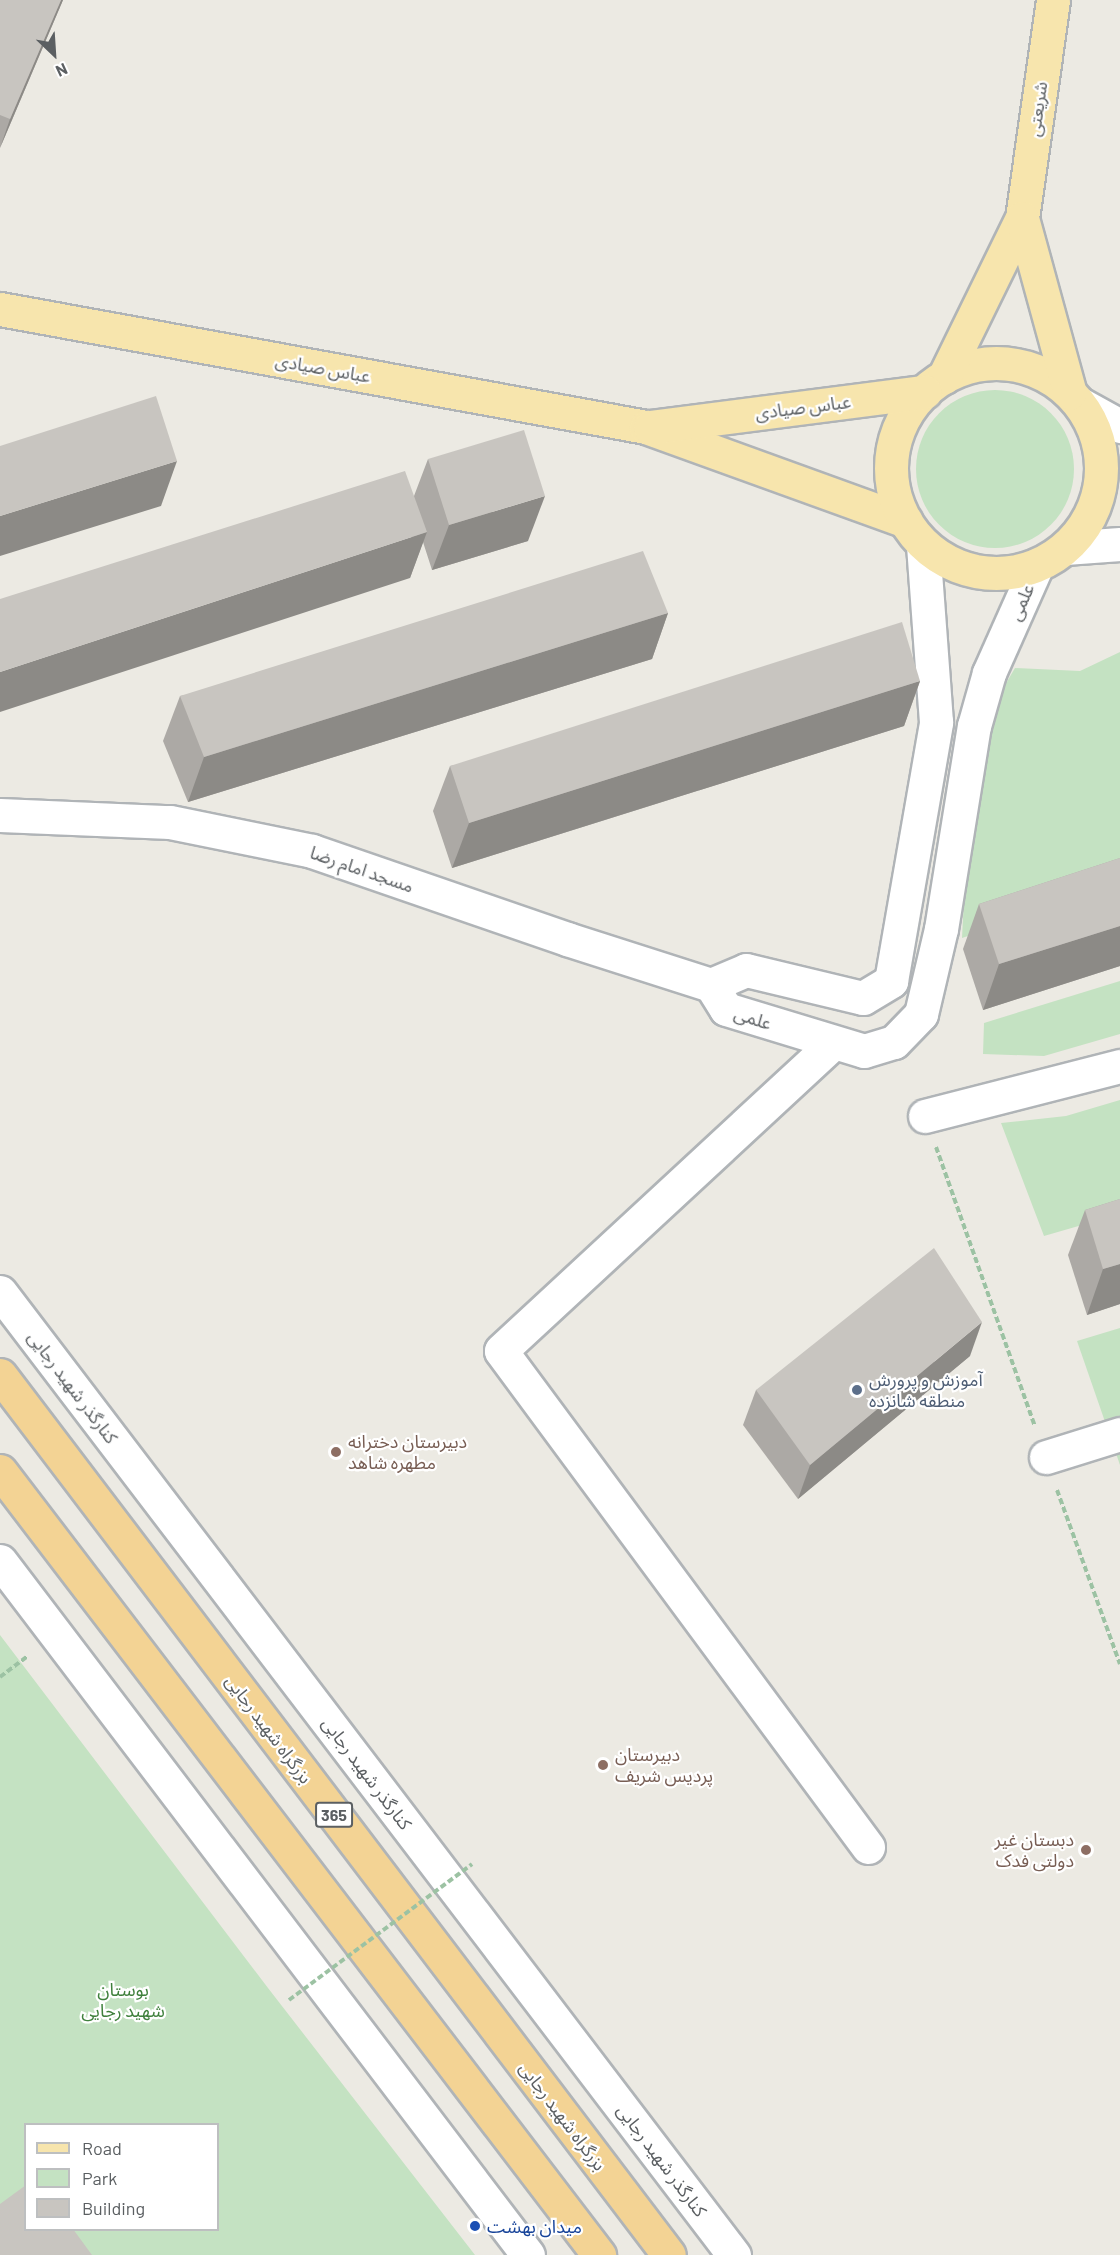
<!DOCTYPE html>
<meta charset="utf-8">
<style>
body{margin:0}
#map{position:relative;width:1120px;height:2255px;overflow:hidden;background:#eceae3;font-family:Barlow,"Noto Sans Arabic",sans-serif}
div>[style]{position:absolute}
[style*='--x']{left:calc(var(--x)*1px);top:calc(var(--y)*1px);width:calc(var(--w)*1px);rotate:calc(var(--a)*1deg)}
.green>*{inset:0;background:#c4e2c2}
.round{border-radius:50%}
.path>*{height:4px;margin-top:-2px;transform-origin:0;background:repeating-linear-gradient(90deg,#9cc2a3 0 6px,transparent 0 9px)}
.roads{filter:drop-shadow(2px 0 #b0b4b7) drop-shadow(-2px 0 #b0b4b7) drop-shadow(0 2px #b0b4b7) drop-shadow(0 -2px #b0b4b7)}
.minor>*{height:33px;margin:-16.5px;padding:0 16.5px;transform-origin:16.5px;border-radius:16.5px;background:#fff}
.major>*{height:33px;margin:-16.5px;padding:0 16.5px;transform-origin:16.5px;border-radius:16.5px;background:#f7e5ad}
.major>.ring{margin:-16.5px;padding:0;box-sizing:content-box;background:none;border:33px solid #f7e5ad;border-radius:50%}
.highway>*{height:33px;margin:-16.5px;padding:0 16.5px;transform-origin:16.5px;border-radius:16.5px;background:#f3d394}
.path-bridge>*{height:4px;margin-top:-2px;transform-origin:0;background:repeating-linear-gradient(90deg,#9cc2a3 0 6px,transparent 0 9px)}
.wall>*{inset:0;background:#aca9a5}
.shaded-wall>*{inset:0;background:#8c8a86}
.building>*{inset:0;background:#c8c5c0}
.dots>*{width:16px;height:16px;translate:-50% -50%;box-sizing:border-box;border:3px solid #fff;border-radius:50%}
span{translate:-50% -50%;white-space:nowrap;text-align:center;line-height:1.15;-webkit-text-stroke:4.5px #fff;paint-order:stroke}
.shield-label span{padding:2px 4px;background:#fff;border:2px solid;border-radius:4px;-webkit-text-stroke-width:0}
.shield-label{font-size:16px;color:#5b5f62;font-weight:700}
.street-label{font-size:18px;color:#5b5f62}
.service-label{font-size:18px;color:#4e5e75}
.left{translate:0 -50%;text-align:left}
.education-label{font-size:18px;color:#785e54}
.right{translate:-100% -50%;text-align:right}
.park-label{font-size:18px;color:#3f803c}
.transit-label{font-size:18px;color:#164399}
.legend{position:absolute;left:24px;top:2123px;width:195px;height:108px;box-sizing:border-box;background:#fff;border:2px solid #bdbfc0;margin:0;padding:8px 10px;list-style:none;font-size:18px;color:#5b5f62}
.legend li{display:flex;align-items:center;gap:12px;height:30px}
.legend b{width:30px;border:2px solid #bdbfc0}
.north{position:absolute;left:24px;top:24px;width:60px;height:60px;-webkit-text-stroke:4px #fff;paint-order:stroke;rotate:155deg;font-size:16px;font-weight:700;line-height:24px;text-align:center;color:#5b5f62}
.north::after{content:'';display:block;margin:auto;width:21px;height:27px;background:#5b5f62;clip-path:polygon(50% 0,100% 100%,50% 72%,0 100%)}
</style>
<div id="map">
<div class="green">
<div class="round" style="left:916px;top:390px;width:158px;height:158px"></div>
<div style="clip-path:polygon(1120px 652px,1120px 885px,962px 938px,972px 741px,1015px 668px,1080px 671px)"></div>
<div style="clip-path:polygon(1120px 981px,1120px 1034px,1044px 1056px,983px 1054px,984px 1023px)"></div>
<div style="clip-path:polygon(1120px 1100px,1120px 1214px,1044px 1236px,1001px 1123px,1066px 1116px)"></div>
<div style="clip-path:polygon(1120px 1328px,1120px 1465px,1077px 1341px)"></div>
<div style="clip-path:polygon(evenodd,0 1635px,268px 1988px,475px 2255px,0 2255px,0 1635px,26px 2124px,218px 2124px,218px 2230px,26px 2230px,26px 2124px)"></div>
</div>
<div class="path">
<div style="--x:936;--y:1147;--w:296;--a:70.5"></div>
<div style="--x:1057;--y:1490;--w:185;--a:70.1"></div>
<div style="--x:0;--y:1677;--w:35;--a:-37"></div>
</div>
<div class="roads">
<div class="minor">
<div style="--x:1080;--y:404;--w:46;--a:28.8"></div>
<div style="--x:1065;--y:548;--w:55;--a:-4.2"></div>
<div style="--x:0;--y:815;--w:170;--a:2.4"></div>
<div style="--x:170;--y:822;--w:145;--a:11.5"></div>
<div style="--x:312;--y:851;--w:270;--a:19"></div>
<div style="--x:567;--y:939;--w:151;--a:17.7"></div>
<div style="--x:711;--y:985;--w:28;--a:58"></div>
<div style="--x:726;--y:1009;--w:144;--a:16.9"></div>
<div style="--x:864;--y:1051;--w:31;--a:-17"></div>
<div style="--x:894;--y:1042;--w:39;--a:-46"></div>
<div style="--x:921;--y:1014;--w:87;--a:-76.8"></div>
<div style="--x:941;--y:929;--w:206;--a:-80.8"></div>
<div style="--x:974;--y:726;--w:55;--a:-74.2"></div>
<div style="--x:989;--y:673;--w:118;--a:-66"></div>
<div style="--x:711;--y:985;--w:38;--a:-23"></div>
<div style="--x:746;--y:970;--w:120;--a:13.5"></div>
<div style="--x:863;--y:998;--w:33;--a:-31"></div>
<div style="--x:891;--y:981;--w:263;--a:-80.1"></div>
<div style="--x:936;--y:722;--w:178;--a:-94.2"></div>
<div style="--x:832;--y:1044;--w:451;--a:137.2"></div>
<div style="--x:501;--y:1351;--w:617;--a:53.5"></div>
<div style="--x:925;--y:1116;--w:201;--a:-14.4"></div>
<div style="--x:0;--y:1292;--w:1211;--a:52.69"></div>
<div style="--x:1046;--y:1457;--w:77;--a:-17.3"></div>
<div style="--x:0;--y:1561;--w:872;--a:52.74"></div>
</div>
<div class="major">
<div style="--x:1022;--y:218;--w:220;--a:-81.9"></div>
<div style="--x:0;--y:309;--w:657;--a:10.35"></div>
<div style="--x:646;--y:427;--w:276;--a:19.9"></div>
<div class="ring" style="left:891px;top:363px;width:177px;height:177px"></div>
<div style="--x:944;--y:377;--w:177;--a:-63.9"></div>
<div style="--x:1022;--y:218;--w:181;--a:74.7"></div>
<div style="--x:650;--y:427;--w:277;--a:-7.3"></div>
</div>
<div class="highway">
<div style="--x:0;--y:1375;--w:1105;--a:52.76"></div>
<div style="--x:0;--y:1471;--w:987;--a:52.62"></div>
</div>
</div>
<div class="path-bridge">
<div style="--x:289;--y:2000;--w:228;--a:-36.6"></div>
</div>
<div class="wall">
<div style="clip-path:polygon(0 0,63px 0,0 148px)"></div>
<div style="clip-path:polygon(428px 459px,528px 541px,432px 570px,423px 542px,410px 578px,414px 496px)"></div>
<div style="clip-path:polygon(668px 613px,652px 659px,188px 802px,163px 741px,180px 696px)"></div>
<div style="clip-path:polygon(920px 681px,904px 726px,452px 868px,433px 811px,450px 766px)"></div>
<div style="clip-path:polygon(1120px 858px,1120px 966px,983px 1010px,963px 949px,979px 904px)"></div>
<div style="clip-path:polygon(1120px 1199px,1120px 1304px,1087px 1315px,1068px 1255px,1085px 1210px)"></div>
<div style="clip-path:polygon(970px 1356px,798px 1499px,743px 1425px,756px 1390px)"></div>
</div>
<div class="shaded-wall">
<div style="clip-path:polygon(61px 0,63px 0,0 148px,10px 119px)"></div>
<div style="clip-path:polygon(177px 461px,161px 506px,0 556px,0 516px)"></div>
<div style="clip-path:polygon(545px 496px,528px 541px,432px 570px,449px 525px)"></div>
<div style="clip-path:polygon(427px 532px,410px 578px,0 712px,0 672px)"></div>
<div style="clip-path:polygon(668px 613px,652px 659px,188px 802px,204px 757px)"></div>
<div style="clip-path:polygon(920px 681px,904px 726px,452px 868px,469px 823px)"></div>
<div style="clip-path:polygon(1120px 926px,1120px 966px,983px 1010px,999px 964px)"></div>
<div style="clip-path:polygon(1120px 1264px,1120px 1304px,1087px 1315px,1103px 1269px)"></div>
<div style="clip-path:polygon(982px 1322px,970px 1356px,798px 1499px,810px 1465px)"></div>
</div>
<div class="building">
<div style="clip-path:polygon(0 0,61px 0,10px 119px,0 115px)"></div>
<div style="clip-path:polygon(156px 396px,177px 461px,0 516px,0 446px)"></div>
<div style="clip-path:polygon(524px 430px,545px 496px,449px 525px,428px 459px)"></div>
<div style="clip-path:polygon(405px 471px,427px 532px,0 672px,0 599px)"></div>
<div style="clip-path:polygon(643px 551px,668px 613px,204px 757px,180px 696px)"></div>
<div style="clip-path:polygon(902px 622px,920px 681px,469px 823px,450px 766px)"></div>
<div style="clip-path:polygon(1120px 858px,1120px 926px,999px 964px,979px 904px)"></div>
<div style="clip-path:polygon(1120px 1199px,1120px 1264px,1103px 1269px,1085px 1210px)"></div>
<div style="clip-path:polygon(934px 1248px,982px 1322px,810px 1465px,756px 1390px)"></div>
<div style="clip-path:polygon(26px 2185px,26px 2229px,73px 2229px,92px 2255px,0 2255px,0 2204px)"></div>
</div>
<div class="dots">
<div style="left:857px;top:1390px;background:#5c6f8a"></div>
<div style="left:336px;top:1452px;background:#8d6e63"></div>
<div style="left:603px;top:1765px;background:#8d6e63"></div>
<div style="left:1086px;top:1850px;background:#8d6e63"></div>
<div style="left:475px;top:2226px;background:#1a4fb4"></div>
</div>
<div class="shield-label">
<span style="left:334px;top:1815px">365</span>
</div>
<div class="street-label">
<span style="left:1037px;top:109px;rotate:-82deg">شریعتی</span>
<span style="left:323px;top:368px;rotate:10deg">عباس صیادی</span>
<span style="left:803px;top:407px;rotate:-7deg">عباس صیادی</span>
<span style="left:1021px;top:602px;rotate:-66deg">علمی</span>
<span style="left:362px;top:869px;rotate:19deg">مسجد امام رضا</span>
<span style="left:753px;top:1018px;rotate:18deg">علمی</span>
<span style="left:73px;top:1387px;rotate:53deg">کنارگذر شهید رجایی</span>
<span style="left:269px;top:1729px;rotate:53deg">بزرگراه شهید رجایی</span>
<span style="left:367px;top:1773px;rotate:53deg">کنارگذر شهید رجایی</span>
<span style="left:563px;top:2116px;rotate:53deg">بزرگراه شهید رجایی</span>
<span style="left:662px;top:2160px;rotate:53deg">کنارگذر شهید رجایی</span>
</div>
<div class="service-label">
<span class="left" style="left:869px;top:1390px">آموزش و پرورش<br>منطقه شانزده</span>
</div>
<div class="education-label">
<span class="left" style="left:348px;top:1452px">دبیرستان دخترانه<br>مطهره شاهد</span>
<span class="left" style="left:615px;top:1765px">دبیرستان<br>پردیس شریف</span>
<span class="right" style="left:1074px;top:1850px">دبستان غیر<br>دولتی فدک</span>
</div>
<div class="park-label">
<span style="left:123px;top:2000px">بوستان<br>شهید رجایی</span>
</div>
<div class="transit-label">
<span class="left" style="left:487px;top:2226px">میدان بهشت</span>
</div>
<ul class="legend">
<li><b style="height:8px;background:#f7e5ad"></b>Road</li>
<li><b style="height:16px;background:#c4e2c2"></b>Park</li>
<li><b style="height:16px;background:#c8c5c0"></b>Building</li>
</ul>
<div class="north">N</div>
</div>
